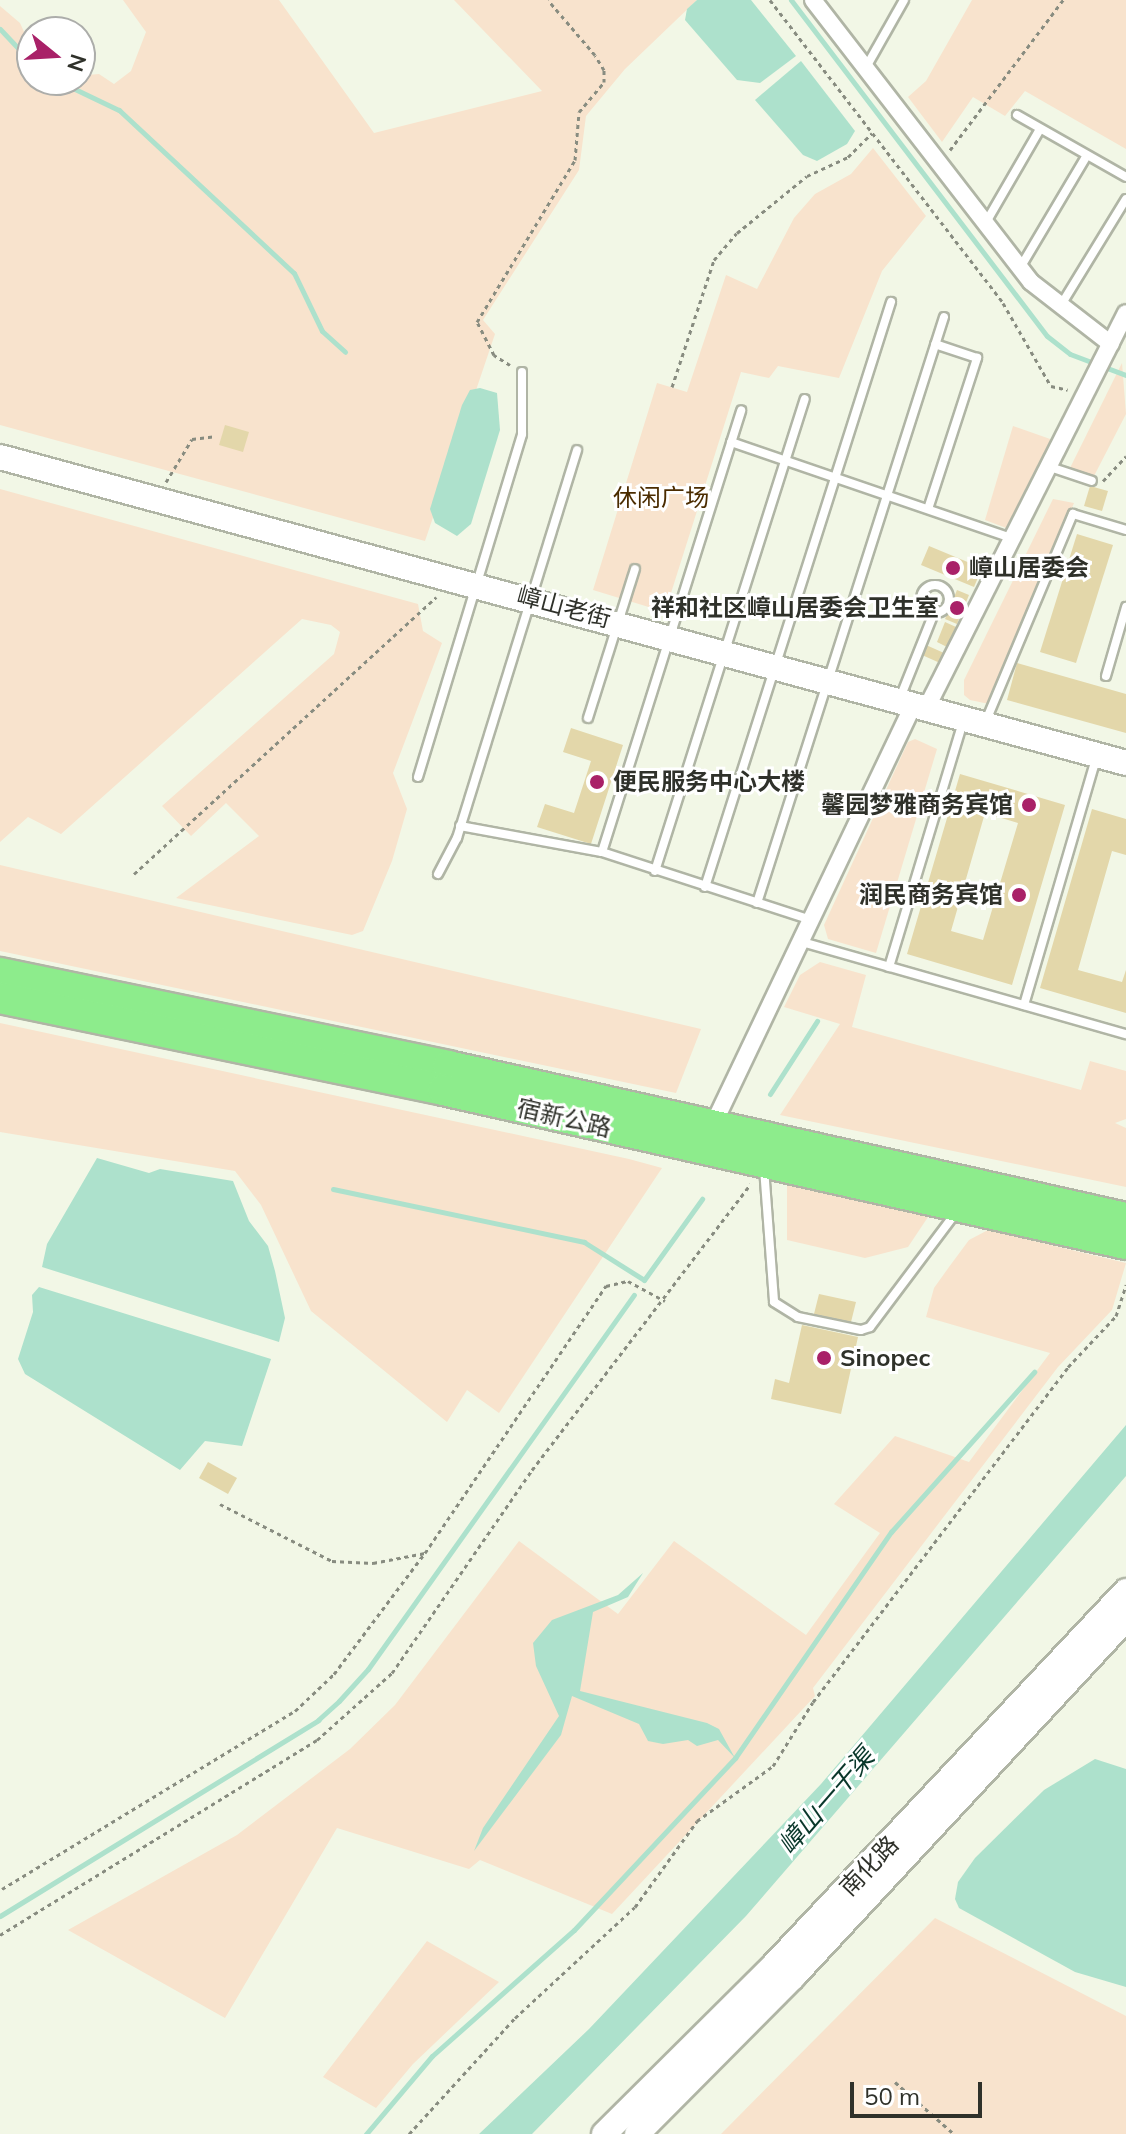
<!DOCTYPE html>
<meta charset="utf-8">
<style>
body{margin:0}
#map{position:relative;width:1126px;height:2134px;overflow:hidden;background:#f2f7e6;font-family:Mulish,"Noto Sans SC",sans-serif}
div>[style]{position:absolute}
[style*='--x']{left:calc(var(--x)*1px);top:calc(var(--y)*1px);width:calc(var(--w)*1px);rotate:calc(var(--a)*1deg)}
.green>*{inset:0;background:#f8e3cd}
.water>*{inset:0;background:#ade1cc}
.stream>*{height:5px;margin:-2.5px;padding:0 2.5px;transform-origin:2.5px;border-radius:2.5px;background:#ade1cc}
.building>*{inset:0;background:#e3d7aa}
.path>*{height:3px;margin-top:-1.5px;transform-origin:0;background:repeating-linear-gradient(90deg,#888c80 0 4px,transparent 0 8px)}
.roads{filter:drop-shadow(2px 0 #b0b5a5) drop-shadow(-2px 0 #b0b5a5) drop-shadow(0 2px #b0b5a5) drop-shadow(0 -2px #b0b5a5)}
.lane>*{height:8px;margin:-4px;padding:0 4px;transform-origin:4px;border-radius:4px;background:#fff}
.lane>.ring{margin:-4px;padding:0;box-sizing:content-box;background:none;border:8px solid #fff;border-radius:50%}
.street>*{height:16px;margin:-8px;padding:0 8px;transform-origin:8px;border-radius:8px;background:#fff}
.secondary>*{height:24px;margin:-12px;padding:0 12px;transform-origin:12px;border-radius:12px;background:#fff}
.highway>*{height:30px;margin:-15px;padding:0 15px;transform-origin:15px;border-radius:15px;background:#8dec8c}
.dots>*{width:22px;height:22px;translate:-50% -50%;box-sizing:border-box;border:4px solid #fff;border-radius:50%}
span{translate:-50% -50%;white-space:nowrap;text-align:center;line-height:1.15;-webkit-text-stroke:6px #fff;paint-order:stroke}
.park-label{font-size:24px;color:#4b2c00}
.poi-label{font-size:24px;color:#2f312a;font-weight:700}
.left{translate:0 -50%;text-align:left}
.right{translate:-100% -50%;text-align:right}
.street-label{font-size:24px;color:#2f312a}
.water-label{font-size:26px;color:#09372a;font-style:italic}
.north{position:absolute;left:16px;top:16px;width:80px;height:80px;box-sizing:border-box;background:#fff;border:2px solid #acadaa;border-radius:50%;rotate:108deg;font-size:22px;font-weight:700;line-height:32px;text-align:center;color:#2f312a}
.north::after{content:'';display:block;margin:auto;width:28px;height:36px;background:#a92168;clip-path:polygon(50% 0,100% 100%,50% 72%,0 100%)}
.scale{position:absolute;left:850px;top:2082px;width:132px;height:36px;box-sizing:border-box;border:4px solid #2f312a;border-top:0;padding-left:10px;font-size:24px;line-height:28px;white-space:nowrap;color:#2f312a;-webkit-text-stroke:6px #fff;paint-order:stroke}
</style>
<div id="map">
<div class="green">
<div style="clip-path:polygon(123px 0,279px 0,374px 133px,542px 91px,454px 0,697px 0,625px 69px,586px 116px,579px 170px,483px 320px,495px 334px,425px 541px,0 425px,0 6px,20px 23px,32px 49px,32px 80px,99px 74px,114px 84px,131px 71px,146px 32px)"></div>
<div style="clip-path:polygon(972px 0,1126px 0,1126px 149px,1025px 91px,1005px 116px,973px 97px,942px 142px,908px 97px,926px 81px)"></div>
<div style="clip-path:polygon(873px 148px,926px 216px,882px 271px,839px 378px,778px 366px,769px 378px,741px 372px,665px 612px,593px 590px,657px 383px,687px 392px,726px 275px,757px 289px,794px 218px,815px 194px,851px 174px)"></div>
<div style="clip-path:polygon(1122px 363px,1126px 414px,1094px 476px,1070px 468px)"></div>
<div style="clip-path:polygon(1013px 426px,1053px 440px,1009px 529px,985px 520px)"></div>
<div style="clip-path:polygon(0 489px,418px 604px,423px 631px,442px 643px,393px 773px,407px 809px,392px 861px,363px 931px,352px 935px,176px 898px,259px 836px,226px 803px,191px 836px,162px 806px,334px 654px,340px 632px,331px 625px,302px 619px,61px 834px,28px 817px,0 842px)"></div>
<div style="clip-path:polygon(1053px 499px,1074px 503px,989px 704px,970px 700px,964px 695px,964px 680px)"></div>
<div style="clip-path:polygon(915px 739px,937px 749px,876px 953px,828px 939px,824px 925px,908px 742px)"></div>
<div style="clip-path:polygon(0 865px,701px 1029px,676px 1093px,0 951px)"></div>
<div style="clip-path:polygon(820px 962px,866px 975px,852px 1027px,1081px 1090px,1090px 1061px,1126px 1071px,1126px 1119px,1115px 1123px,1126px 1128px,1126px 1187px,780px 1115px,840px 1024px,784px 1007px,800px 975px)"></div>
<div style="clip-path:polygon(0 1023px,629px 1159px,662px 1168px,499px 1413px,467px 1390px,447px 1422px,311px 1311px,261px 1205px,235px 1171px,0 1132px)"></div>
<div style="clip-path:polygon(787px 1185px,928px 1217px,908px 1247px,865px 1258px,787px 1240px)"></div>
<div style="clip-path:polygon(988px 1230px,1126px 1263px,1112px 1310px,1058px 1367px,813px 1688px,815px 1696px,612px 1914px,480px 1860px,469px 1869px,337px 1828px,225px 2018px,68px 1930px,237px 1835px,350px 1749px,395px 1705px,519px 1541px,618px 1614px,674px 1541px,806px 1635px,880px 1533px,834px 1504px,895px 1436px,969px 1462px,1050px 1353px,926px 1317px,934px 1288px,949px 1267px,969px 1240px)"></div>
<div style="clip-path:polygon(935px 1918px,1126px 2016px,1126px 2134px,721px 2134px)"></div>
<div style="clip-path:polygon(427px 1941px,499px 1982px,413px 2064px,376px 2108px,323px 2077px)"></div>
</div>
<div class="water">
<div style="clip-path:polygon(697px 0,751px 0,796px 56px,760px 83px,737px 80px,685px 20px,687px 9px)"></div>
<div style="clip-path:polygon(801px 61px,855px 131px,847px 144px,817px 161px,803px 155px,755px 100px)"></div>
<div style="clip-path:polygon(480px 388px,497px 393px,500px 430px,471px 524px,457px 536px,435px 523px,430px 509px,462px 405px,470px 390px)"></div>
<div style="clip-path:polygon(97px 1158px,149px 1173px,160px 1169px,233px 1181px,249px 1221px,268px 1246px,275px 1271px,285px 1318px,279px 1342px,42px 1267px,47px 1244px)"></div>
<div style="clip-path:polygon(39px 1287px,271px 1359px,242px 1446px,205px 1441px,180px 1470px,25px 1374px,18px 1359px,33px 1312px,32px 1295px)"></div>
<div style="clip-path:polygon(1126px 1425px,1126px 1476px,746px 1916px,532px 2134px,479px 2134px,589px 2029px,821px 1784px)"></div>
<div style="clip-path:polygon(643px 1573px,628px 1597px,593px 1612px,580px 1691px,707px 1723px,719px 1729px,735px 1758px,718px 1740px,697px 1746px,688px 1740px,663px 1744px,648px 1741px,639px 1724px,572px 1696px,561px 1735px,474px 1851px,483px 1828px,559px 1716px,536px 1666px,533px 1643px,552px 1620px,618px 1595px)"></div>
<div style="clip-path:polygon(1095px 1759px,1126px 1769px,1126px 1987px,1075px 1972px,959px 1908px,955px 1899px,958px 1882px,975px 1858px,1044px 1790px)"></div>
</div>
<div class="stream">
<div style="--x:791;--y:0;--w:422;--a:52.7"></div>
<div style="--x:1047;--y:336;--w:29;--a:38"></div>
<div style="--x:1070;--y:354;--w:60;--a:20.6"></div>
<div style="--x:0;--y:29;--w:47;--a:46.7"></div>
<div style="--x:56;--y:80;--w:70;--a:25.5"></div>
<div style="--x:119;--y:110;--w:239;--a:43"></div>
<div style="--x:294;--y:273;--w:64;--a:64.2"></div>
<div style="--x:322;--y:331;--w:31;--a:42"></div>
<div style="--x:770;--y:1094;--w:87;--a:-57.2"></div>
<div style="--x:333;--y:1189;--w:257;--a:11.9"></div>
<div style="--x:584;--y:1242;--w:71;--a:32.3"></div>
<div style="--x:644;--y:1280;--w:100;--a:-54.4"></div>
<div style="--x:0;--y:1916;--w:374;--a:-31.6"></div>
<div style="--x:318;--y:1720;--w:28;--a:-42"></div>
<div style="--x:339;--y:1701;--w:43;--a:-47.8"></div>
<div style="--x:368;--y:1669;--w:459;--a:-54.6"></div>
<div style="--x:366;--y:2134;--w:102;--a:-49.8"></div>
<div style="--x:432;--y:2056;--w:190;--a:-41.6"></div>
<div style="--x:574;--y:1930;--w:236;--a:-46.9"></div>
<div style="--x:735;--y:1758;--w:275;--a:-55.4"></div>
<div style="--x:891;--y:1532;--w:215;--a:-48.2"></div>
</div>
<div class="building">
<div style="clip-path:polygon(225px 425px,249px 432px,243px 452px,219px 445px)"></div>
<div style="clip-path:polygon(1090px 486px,1108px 491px,1102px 511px,1084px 506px)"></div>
<div style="clip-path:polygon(1077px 534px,1113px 545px,1076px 663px,1040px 652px)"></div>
<div style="clip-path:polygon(929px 546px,982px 568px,974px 587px,921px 565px)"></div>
<div style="clip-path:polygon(957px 590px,969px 595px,957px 624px,945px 619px)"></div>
<div style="clip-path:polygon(945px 622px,956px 627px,947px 647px,937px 642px)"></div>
<div style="clip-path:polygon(926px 645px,944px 653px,940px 663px,922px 655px)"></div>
<div style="clip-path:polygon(1017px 663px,1126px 694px,1126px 733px,1007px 700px)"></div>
<div style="clip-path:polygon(571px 728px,623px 745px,591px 844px,537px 827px,545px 804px,574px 813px,591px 761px,563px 752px)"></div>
<div style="clip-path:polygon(evenodd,960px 774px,1065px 805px,1012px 985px,907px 954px,960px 774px,985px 813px,1018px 823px,983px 940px,951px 931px,985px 813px)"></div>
<div style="clip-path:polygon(1092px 809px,1126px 819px,1126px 855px,1112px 851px,1078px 970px,1122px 982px,1126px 970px,1126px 1013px,1040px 988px)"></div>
<div style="clip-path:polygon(819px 1294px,856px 1302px,851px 1322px,814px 1314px)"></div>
<div style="clip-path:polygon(802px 1325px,858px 1337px,841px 1414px,771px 1399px,775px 1379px,789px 1383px)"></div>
<div style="clip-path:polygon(208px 1462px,237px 1478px,228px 1494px,199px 1478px)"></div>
</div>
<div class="path">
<div style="--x:770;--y:0;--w:382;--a:52.4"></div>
<div style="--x:1003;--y:303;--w:96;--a:60"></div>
<div style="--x:1051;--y:386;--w:17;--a:13"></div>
<div style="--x:950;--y:150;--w:188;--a:-53"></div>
<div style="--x:510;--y:365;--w:19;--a:-148"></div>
<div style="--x:494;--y:355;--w:37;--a:-117"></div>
<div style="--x:477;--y:322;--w:189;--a:-58.8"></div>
<div style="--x:575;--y:160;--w:48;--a:-85.2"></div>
<div style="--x:579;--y:112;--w:39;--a:-50"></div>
<div style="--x:604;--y:82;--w:12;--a:-90"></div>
<div style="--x:604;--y:70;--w:17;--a:-121"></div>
<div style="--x:595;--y:55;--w:72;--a:-130.5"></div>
<div style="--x:672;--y:387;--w:134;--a:-71.7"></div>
<div style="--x:714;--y:260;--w:35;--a:-50"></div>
<div style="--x:737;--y:233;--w:90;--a:-39.2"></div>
<div style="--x:807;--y:176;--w:45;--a:-24.9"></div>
<div style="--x:848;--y:157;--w:34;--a:-45"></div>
<div style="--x:1103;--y:481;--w:34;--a:-47"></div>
<div style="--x:166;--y:482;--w:50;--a:-58.8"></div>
<div style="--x:192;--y:439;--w:23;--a:-7"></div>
<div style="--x:134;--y:874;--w:410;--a:-42.5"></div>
<div style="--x:220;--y:1504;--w:126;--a:27"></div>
<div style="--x:332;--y:1561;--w:41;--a:2.8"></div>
<div style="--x:373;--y:1563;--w:53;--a:-10.9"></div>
<div style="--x:2;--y:1889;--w:343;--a:-31.3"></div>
<div style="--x:295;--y:1711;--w:54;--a:-43.5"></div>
<div style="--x:334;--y:1674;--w:151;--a:-53.1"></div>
<div style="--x:425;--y:1553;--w:323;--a:-55.9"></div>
<div style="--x:606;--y:1286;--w:23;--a:-13"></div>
<div style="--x:628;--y:1281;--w:42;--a:28.4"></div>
<div style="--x:0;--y:1935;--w:372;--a:-31.6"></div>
<div style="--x:317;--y:1740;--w:101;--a:-41.8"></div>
<div style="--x:392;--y:1673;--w:247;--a:-55.4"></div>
<div style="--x:532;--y:1470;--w:360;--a:-52.6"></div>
<div style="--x:895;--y:2082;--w:79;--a:41.4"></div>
<div style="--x:409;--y:2134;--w:157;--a:-47.6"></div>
<div style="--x:515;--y:2018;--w:163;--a:-42.8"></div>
<div style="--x:635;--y:1907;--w:106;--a:-54.2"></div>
<div style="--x:697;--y:1821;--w:94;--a:-35.9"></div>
<div style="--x:773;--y:1766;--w:75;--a:-58"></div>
<div style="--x:813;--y:1702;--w:421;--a:-52.7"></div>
<div style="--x:1068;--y:1367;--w:70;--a:-46.7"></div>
<div style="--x:1116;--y:1316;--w:33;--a:-72"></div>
</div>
<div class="roads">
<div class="lane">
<div style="--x:865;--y:69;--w:79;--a:-60.5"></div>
<div style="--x:1017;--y:115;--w:125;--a:29.6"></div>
<div style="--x:985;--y:224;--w:110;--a:-59.9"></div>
<div style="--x:1020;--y:268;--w:131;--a:-59.3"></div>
<div style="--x:1061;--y:305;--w:124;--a:-58.5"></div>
<div style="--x:731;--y:442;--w:297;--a:18.9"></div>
<div style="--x:1050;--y:467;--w:44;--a:18.4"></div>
<div style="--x:929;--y:506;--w:156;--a:-72"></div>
<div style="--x:977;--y:358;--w:44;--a:-161.6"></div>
<div class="ring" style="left:921px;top:585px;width:20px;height:20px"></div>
<div style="--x:1106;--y:676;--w:72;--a:-73.8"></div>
<div style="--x:900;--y:698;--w:92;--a:-68.2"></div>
<div style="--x:588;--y:718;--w:156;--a:-72.5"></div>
<div style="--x:985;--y:723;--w:227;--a:-67.2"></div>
<div style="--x:1073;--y:514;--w:55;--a:16.8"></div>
<div style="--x:418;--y:777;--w:358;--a:-73.1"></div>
<div style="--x:522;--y:434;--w:62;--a:-90"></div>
<div style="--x:460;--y:826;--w:144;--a:10.4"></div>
<div style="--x:602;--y:852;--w:220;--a:18"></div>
<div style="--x:602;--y:852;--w:463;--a:-72.5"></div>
<div style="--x:655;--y:871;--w:495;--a:-72.4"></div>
<div style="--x:438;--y:874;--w:41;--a:-62.2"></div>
<div style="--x:457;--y:838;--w:406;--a:-72.8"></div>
<div style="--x:705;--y:887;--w:614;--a:-72.36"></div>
<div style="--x:757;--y:903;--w:615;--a:-72.3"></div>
<div style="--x:802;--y:942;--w:337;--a:15.9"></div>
<div style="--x:889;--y:967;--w:256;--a:-73.2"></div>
<div style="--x:1024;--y:1005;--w:256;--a:-73.7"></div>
<div style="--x:764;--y:1168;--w:134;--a:85.7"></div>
<div style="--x:774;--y:1302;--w:28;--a:32"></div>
<div style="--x:798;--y:1317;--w:64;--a:11.7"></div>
<div style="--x:861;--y:1330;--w:9;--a:-18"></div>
<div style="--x:870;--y:1327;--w:145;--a:-53.1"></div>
</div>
<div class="street">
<div style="--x:813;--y:0;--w:356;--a:52.3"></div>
<div style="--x:1031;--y:282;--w:101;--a:37.8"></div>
<div style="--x:927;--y:707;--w:441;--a:-63.2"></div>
<div style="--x:713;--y:1125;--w:467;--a:-64.5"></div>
</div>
<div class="secondary">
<div style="--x:0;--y:457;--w:1167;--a:15.2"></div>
<div style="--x:604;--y:2134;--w:238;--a:-44.8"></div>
<div style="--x:773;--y:1966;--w:515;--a:-46.73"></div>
<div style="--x:637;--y:2134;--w:221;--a:-45.2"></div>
<div style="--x:793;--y:1977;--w:489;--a:-47.1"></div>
</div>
<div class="highway">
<div style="--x:0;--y:973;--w:458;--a:11.7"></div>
<div style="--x:448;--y:1066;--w:695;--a:12.64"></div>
<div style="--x:0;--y:998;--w:452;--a:11.7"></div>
<div style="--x:443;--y:1090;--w:700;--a:12.71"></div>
</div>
</div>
<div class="dots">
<div style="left:953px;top:568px;background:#a92168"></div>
<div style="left:957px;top:608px;background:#a92168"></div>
<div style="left:597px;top:782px;background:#a92168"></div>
<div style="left:1029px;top:805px;background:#a92168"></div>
<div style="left:1019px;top:895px;background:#a92168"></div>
<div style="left:824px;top:1358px;background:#a92168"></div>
</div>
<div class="park-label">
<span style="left:661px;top:498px">休闲广场</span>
</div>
<div class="poi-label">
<span class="left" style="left:969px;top:568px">嶂山居委会</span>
<span class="right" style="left:939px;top:608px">祥和社区嶂山居委会卫生室</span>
<span class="left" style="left:613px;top:782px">便民服务中心大楼</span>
<span class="right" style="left:1013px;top:805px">馨园梦雅商务宾馆</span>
<span class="right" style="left:1003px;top:895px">润民商务宾馆</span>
<span class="left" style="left:840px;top:1358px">Sinopec</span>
</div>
<div class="street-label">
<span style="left:564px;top:607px;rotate:15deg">嶂山老街</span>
<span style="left:564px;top:1118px;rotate:13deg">宿新公路</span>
<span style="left:869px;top:1866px;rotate:-46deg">南化路</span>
</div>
<div class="water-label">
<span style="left:826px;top:1801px;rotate:-49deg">嶂山一干渠</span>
</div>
<div class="north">N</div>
<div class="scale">50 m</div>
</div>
